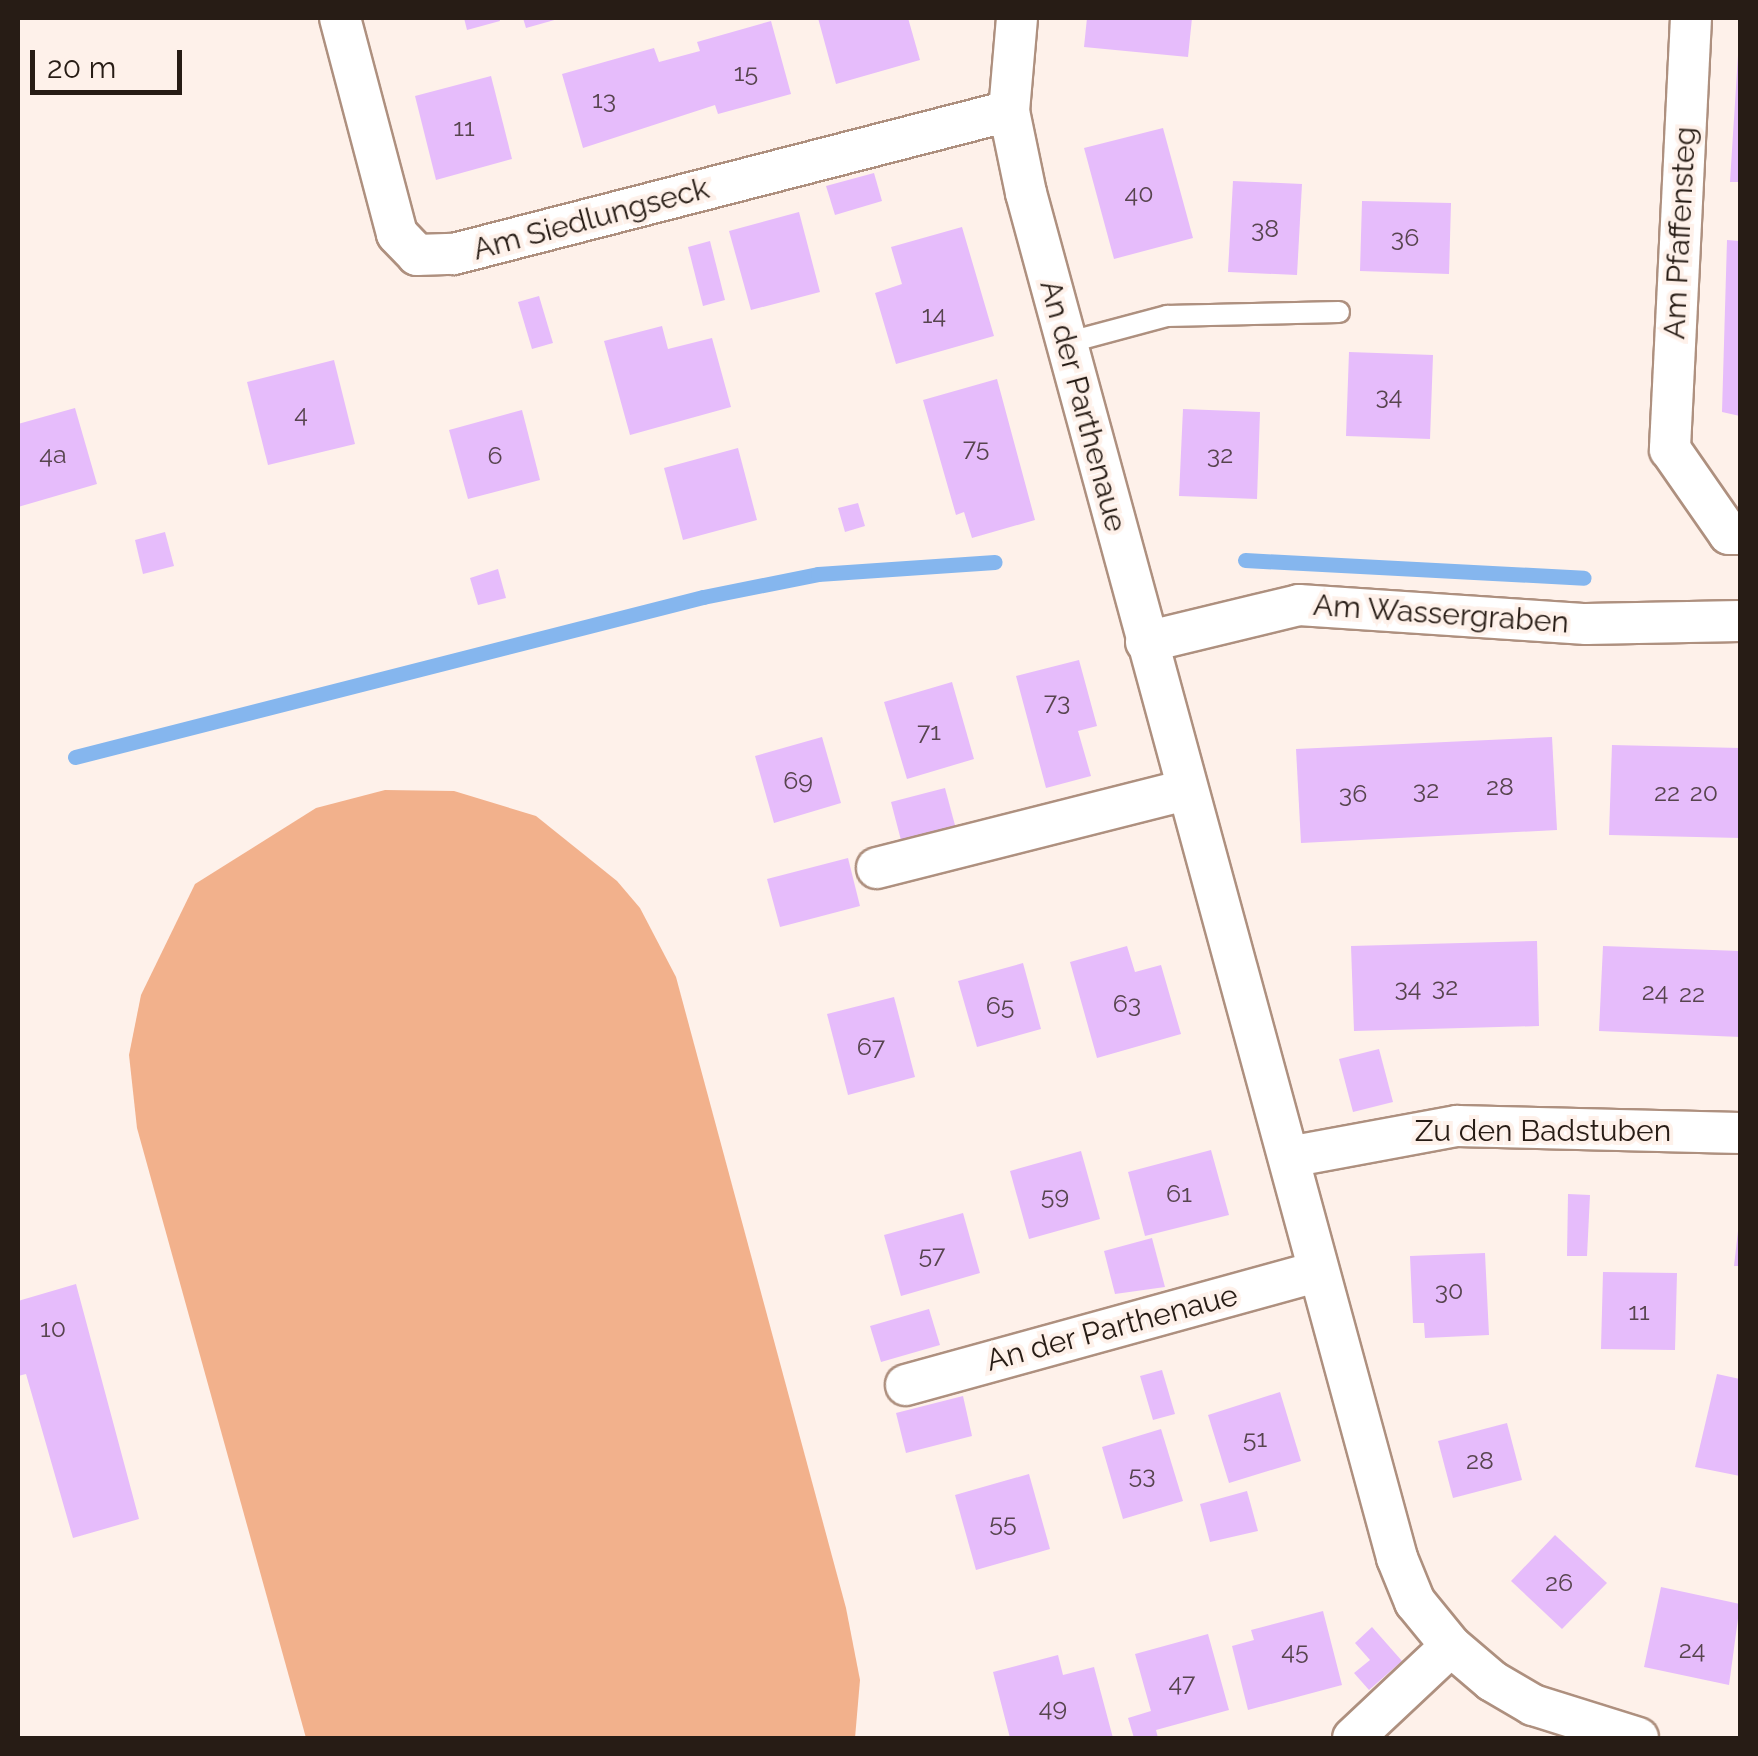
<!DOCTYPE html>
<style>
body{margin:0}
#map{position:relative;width:1758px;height:1756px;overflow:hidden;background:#fef1ea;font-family:Raleway,sans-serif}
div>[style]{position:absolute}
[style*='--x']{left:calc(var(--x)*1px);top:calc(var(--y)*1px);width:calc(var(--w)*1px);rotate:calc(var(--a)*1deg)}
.green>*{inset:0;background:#f2b18c}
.stream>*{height:15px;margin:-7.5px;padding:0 7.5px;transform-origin:7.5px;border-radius:7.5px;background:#85b6ee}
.building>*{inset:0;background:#e6bcfb}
.roads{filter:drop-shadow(2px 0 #ae907f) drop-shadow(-2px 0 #ae907f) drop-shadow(0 2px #ae907f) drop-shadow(0 -2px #ae907f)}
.service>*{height:20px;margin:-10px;padding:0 10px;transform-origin:10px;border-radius:10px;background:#fff}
.minor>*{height:40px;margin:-20px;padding:0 20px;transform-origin:20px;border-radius:20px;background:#fff}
span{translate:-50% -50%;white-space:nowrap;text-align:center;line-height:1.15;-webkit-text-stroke:8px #fef1ea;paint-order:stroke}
.number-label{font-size:25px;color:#57444e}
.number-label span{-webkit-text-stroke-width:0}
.street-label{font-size:30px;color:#271c15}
.frame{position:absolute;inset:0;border:20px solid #271c15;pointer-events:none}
.scale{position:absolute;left:30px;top:50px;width:152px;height:45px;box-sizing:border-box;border:5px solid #271c15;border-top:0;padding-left:12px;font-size:30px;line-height:35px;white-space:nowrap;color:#271c15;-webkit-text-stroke:8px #fef1ea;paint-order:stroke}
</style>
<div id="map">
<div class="green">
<div style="clip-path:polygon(385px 790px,454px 791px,536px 816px,617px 881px,640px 908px,676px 977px,846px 1608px,860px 1680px,855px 1738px,306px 1738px,137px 1128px,129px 1055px,141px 995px,195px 884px,316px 808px)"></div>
</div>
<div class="stream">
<div style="--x:1245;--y:560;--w:339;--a:3"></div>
<div style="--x:75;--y:757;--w:648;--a:-14.29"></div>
<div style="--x:703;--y:597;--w:117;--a:-11.3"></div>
<div style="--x:818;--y:574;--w:177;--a:-3.9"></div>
</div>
<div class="building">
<div style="clip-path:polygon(464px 18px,499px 18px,500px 21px,467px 30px)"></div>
<div style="clip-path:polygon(523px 18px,558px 18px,558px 19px,526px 28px)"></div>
<div style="clip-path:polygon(818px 18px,908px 18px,920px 60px,836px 84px)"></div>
<div style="clip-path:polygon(1087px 18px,1192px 18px,1188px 57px,1084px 47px)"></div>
<div style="clip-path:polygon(771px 21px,791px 94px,718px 114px,715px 105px,583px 148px,562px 74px,654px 48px,659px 62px,700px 51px,697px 42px)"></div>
<div style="clip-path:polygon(1738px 55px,1740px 55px,1740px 182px,1730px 182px)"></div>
<div style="clip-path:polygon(491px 76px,512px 159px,436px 180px,415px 96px)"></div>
<div style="clip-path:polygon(1163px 128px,1193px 238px,1114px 259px,1084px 148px)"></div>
<div style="clip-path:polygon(874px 173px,882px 201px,835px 215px,826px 186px)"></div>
<div style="clip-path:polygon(1233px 181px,1302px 184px,1297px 275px,1228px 272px)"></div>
<div style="clip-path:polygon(1362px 201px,1451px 203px,1449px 274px,1360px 271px)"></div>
<div style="clip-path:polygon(799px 212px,820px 292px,751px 310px,729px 231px)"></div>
<div style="clip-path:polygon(962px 227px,994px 336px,896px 364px,875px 293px,902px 284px,891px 247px)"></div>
<div style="clip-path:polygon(1727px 240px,1740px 241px,1740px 416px,1722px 412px)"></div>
<div style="clip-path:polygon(710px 241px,725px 300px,703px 306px,688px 247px)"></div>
<div style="clip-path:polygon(539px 296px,553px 343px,532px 349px,518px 302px)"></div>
<div style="clip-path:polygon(662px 326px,668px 349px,712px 338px,731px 407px,630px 435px,604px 341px)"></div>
<div style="clip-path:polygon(1349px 352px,1433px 355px,1430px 439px,1346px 436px)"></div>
<div style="clip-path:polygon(334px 360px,355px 444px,268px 465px,247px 382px)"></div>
<div style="clip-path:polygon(997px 379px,1035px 520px,972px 538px,964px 512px,956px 515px,923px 400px)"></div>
<div style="clip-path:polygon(75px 408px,97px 484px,18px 507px,18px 424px)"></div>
<div style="clip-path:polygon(1183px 409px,1260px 412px,1257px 499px,1179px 496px)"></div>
<div style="clip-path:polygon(522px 410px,540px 480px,468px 499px,449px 430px)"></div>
<div style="clip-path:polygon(738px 448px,757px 520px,683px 540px,664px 468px)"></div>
<div style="clip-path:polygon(858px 503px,865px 526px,845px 532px,838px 508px)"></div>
<div style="clip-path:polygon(165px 532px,174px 566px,143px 574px,135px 540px)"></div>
<div style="clip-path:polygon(498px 569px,506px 598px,478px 605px,470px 578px)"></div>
<div style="clip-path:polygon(1079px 660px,1097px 726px,1078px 731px,1091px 776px,1046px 788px,1016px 676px)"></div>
<div style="clip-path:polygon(952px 682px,974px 759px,907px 779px,884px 702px)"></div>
<div style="clip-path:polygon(822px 737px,841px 803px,774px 823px,755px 756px)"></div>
<div style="clip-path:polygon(1552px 737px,1557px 830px,1301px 843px,1296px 749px)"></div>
<div style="clip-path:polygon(1612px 745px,1740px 748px,1740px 838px,1609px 835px)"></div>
<div style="clip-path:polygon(945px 788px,956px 829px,902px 844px,891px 802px)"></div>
<div style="clip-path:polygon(848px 858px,860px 906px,780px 927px,767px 879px)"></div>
<div style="clip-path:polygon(1537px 941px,1539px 1026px,1354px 1031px,1351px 946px)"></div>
<div style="clip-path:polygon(1127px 946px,1135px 972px,1161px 965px,1181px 1034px,1097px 1058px,1070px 962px)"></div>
<div style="clip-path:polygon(1603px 946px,1740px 951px,1740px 1037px,1599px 1031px)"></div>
<div style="clip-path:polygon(1023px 963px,1041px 1029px,977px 1047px,958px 981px)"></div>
<div style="clip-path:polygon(894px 997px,915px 1077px,848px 1095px,827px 1014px)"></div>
<div style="clip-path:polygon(1379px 1049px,1393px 1102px,1353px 1112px,1339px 1059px)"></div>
<div style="clip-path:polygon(1211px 1150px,1229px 1215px,1145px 1236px,1128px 1172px)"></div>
<div style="clip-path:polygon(1081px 1151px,1100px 1219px,1029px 1239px,1010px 1171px)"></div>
<div style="clip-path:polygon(1568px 1194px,1590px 1195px,1587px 1256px,1567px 1256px)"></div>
<div style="clip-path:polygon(963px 1213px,980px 1273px,901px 1296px,884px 1235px)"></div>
<div style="clip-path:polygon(1738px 1231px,1740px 1231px,1740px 1266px,1734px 1266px)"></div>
<div style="clip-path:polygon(1152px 1238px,1165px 1287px,1115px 1294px,1104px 1251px)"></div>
<div style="clip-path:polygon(1485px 1253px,1489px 1335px,1425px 1338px,1424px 1323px,1413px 1323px,1410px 1256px)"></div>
<div style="clip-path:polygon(1603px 1272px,1677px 1273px,1675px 1350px,1601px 1349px)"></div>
<div style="clip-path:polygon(76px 1284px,139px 1519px,73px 1538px,26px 1374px,18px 1376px,18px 1301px)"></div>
<div style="clip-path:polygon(929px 1309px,940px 1345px,881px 1362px,870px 1326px)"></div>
<div style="clip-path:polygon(1162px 1370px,1175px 1414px,1153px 1420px,1140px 1376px)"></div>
<div style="clip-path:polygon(1717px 1374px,1740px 1379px,1740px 1476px,1695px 1467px)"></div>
<div style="clip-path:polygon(1280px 1392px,1301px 1461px,1229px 1483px,1208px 1415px)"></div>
<div style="clip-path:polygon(963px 1396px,972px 1436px,906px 1453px,896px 1413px)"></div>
<div style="clip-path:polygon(1507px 1423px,1522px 1480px,1453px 1498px,1438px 1441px)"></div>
<div style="clip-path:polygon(1161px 1429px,1183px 1501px,1123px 1519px,1102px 1447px)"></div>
<div style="clip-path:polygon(1029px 1474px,1050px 1549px,976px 1570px,955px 1495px)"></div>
<div style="clip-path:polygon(1247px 1491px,1258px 1531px,1210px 1542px,1200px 1504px)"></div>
<div style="clip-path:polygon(1555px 1535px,1607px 1583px,1562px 1629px,1511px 1581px)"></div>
<div style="clip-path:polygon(1661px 1587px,1740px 1604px,1729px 1685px,1644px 1667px)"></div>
<div style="clip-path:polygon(1323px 1611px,1342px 1685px,1248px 1710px,1232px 1646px,1254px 1640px,1251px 1630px)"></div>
<div style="clip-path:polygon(1372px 1627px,1402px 1661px,1369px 1690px,1354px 1673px,1370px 1660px,1355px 1643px)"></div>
<div style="clip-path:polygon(1208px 1634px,1229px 1710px,1156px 1730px,1158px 1738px,1134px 1738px,1128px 1718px,1151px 1711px,1135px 1654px)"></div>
<div style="clip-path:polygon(1058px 1655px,1063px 1675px,1094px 1667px,1113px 1738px,1010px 1738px,993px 1672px)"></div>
</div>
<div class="roads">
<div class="service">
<div style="--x:1066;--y:343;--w:105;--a:-15"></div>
<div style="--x:1167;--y:316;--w:172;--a:-1.3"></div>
</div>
<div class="minor">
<div style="--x:340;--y:18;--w:223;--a:75.2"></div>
<div style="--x:397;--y:234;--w:29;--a:46"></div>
<div style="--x:417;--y:255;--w:37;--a:-2"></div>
<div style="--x:454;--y:254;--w:573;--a:-14.45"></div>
<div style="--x:1017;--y:18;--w:93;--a:94.9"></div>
<div style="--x:1009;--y:111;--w:84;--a:78.3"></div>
<div style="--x:1026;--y:193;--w:1415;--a:74.79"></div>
<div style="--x:1397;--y:1558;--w:48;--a:67.8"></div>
<div style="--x:1415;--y:1602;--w:57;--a:50.7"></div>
<div style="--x:1451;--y:1646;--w:54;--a:40.5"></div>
<div style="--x:1492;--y:1681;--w:48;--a:30.3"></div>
<div style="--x:1533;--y:1705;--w:110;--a:17.4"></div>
<div style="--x:1691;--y:18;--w:432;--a:92.8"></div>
<div style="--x:1670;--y:449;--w:103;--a:55.2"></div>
<div style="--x:1729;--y:534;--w:11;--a:0"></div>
<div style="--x:1146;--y:642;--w:157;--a:-13.6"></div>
<div style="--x:1299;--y:605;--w:288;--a:3.8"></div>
<div style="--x:1586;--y:624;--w:154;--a:-1.1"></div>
<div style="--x:877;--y:868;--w:319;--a:-14.2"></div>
<div style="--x:1289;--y:1157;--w:171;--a:-10.5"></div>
<div style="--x:1457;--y:1126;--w:283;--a:1.4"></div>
<div style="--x:906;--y:1385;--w:426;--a:-15.4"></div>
<div style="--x:1353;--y:1738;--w:134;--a:-43.2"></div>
</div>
</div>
<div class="number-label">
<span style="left:746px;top:72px">15</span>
<span style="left:604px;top:99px">13</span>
<span style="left:464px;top:127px">11</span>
<span style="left:1139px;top:193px">40</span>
<span style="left:1265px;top:228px">38</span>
<span style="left:1405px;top:237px">36</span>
<span style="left:934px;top:314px">14</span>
<span style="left:1389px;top:395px">34</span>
<span style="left:301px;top:413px">4</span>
<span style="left:976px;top:447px">75</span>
<span style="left:53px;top:454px">4a</span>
<span style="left:1220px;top:454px">32</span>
<span style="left:495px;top:455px">6</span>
<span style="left:1057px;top:701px">73</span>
<span style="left:929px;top:731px">71</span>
<span style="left:798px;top:780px">69</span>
<span style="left:1500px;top:786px">28</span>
<span style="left:1426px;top:789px">32</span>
<span style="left:1667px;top:792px">22</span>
<span style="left:1704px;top:792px">20</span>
<span style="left:1353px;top:793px">36</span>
<span style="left:1445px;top:986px">32</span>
<span style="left:1408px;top:987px">34</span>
<span style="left:1655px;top:991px">24</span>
<span style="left:1692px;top:993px">22</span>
<span style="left:1127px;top:1003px">63</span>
<span style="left:1000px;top:1005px">65</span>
<span style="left:871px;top:1046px">67</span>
<span style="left:1179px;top:1193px">61</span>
<span style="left:1055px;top:1195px">59</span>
<span style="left:932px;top:1254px">57</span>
<span style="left:1449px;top:1290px">30</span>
<span style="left:1639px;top:1311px">11</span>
<span style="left:53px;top:1328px">10</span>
<span style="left:1255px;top:1438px">51</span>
<span style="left:1480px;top:1460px">28</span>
<span style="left:1142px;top:1474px">53</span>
<span style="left:1003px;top:1522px">55</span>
<span style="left:1559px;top:1582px">26</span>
<span style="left:1692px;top:1649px">24</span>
<span style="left:1295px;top:1650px">45</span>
<span style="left:1182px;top:1682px">47</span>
<span style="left:1053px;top:1707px">49</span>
</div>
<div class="street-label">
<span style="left:591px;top:219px;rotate:-15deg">Am Siedlungseck</span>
<span style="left:1680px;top:233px;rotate:-87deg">Am Pfaffensteg</span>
<span style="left:1083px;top:406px;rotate:75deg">An der Parthenaue</span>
<span style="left:1441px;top:614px;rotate:4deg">Am Wassergraben</span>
<span style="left:1543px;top:1131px">Zu den Badstuben</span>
<span style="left:1112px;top:1328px;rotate:-15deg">An der Parthenaue</span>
</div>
<div class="frame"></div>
<div class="scale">20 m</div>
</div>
